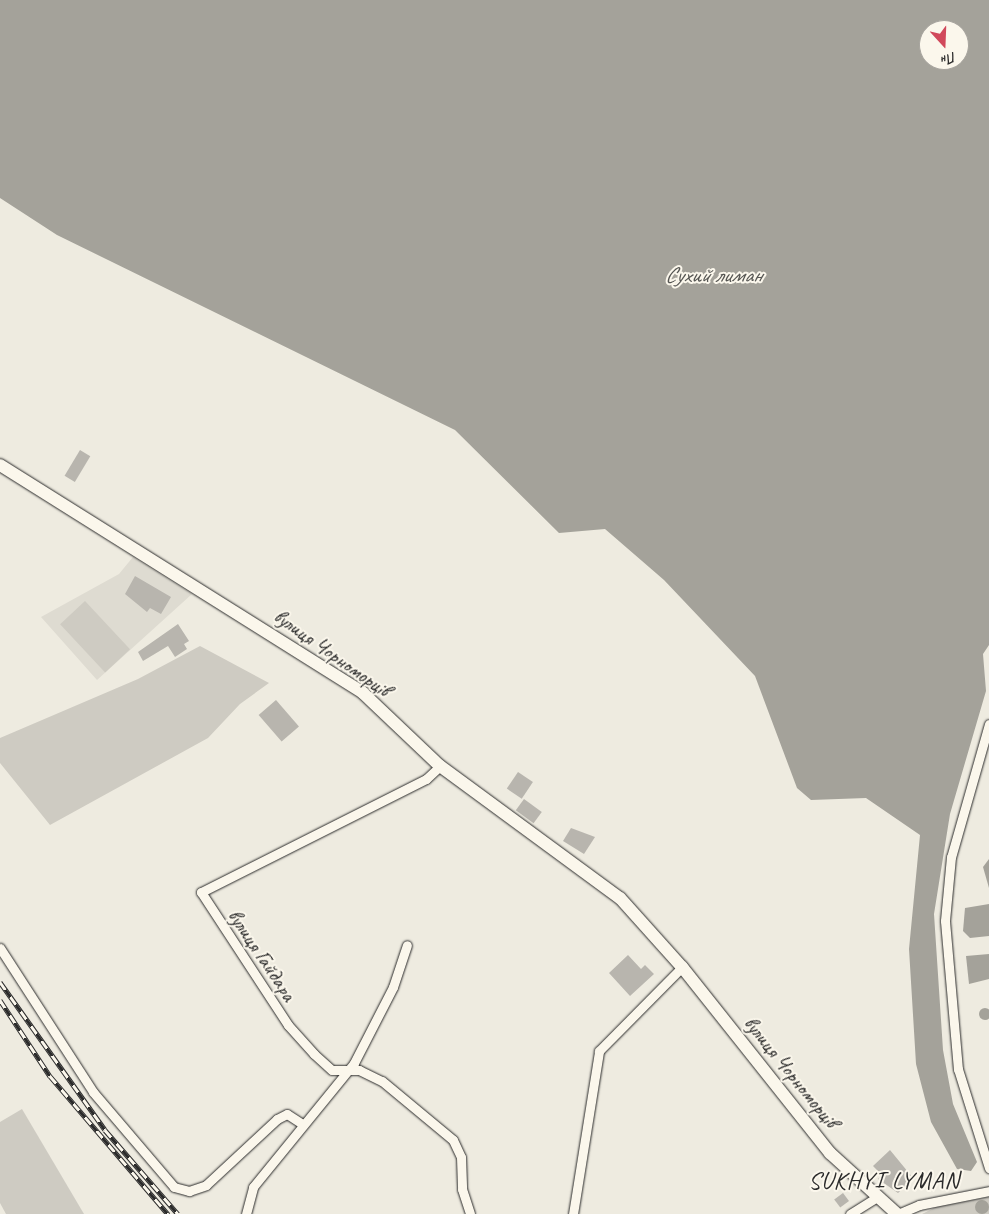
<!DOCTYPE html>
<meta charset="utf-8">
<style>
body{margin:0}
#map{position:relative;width:989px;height:1214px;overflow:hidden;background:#eeebe0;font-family:Caveat,sans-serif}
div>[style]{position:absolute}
.built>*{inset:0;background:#dedbd1}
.green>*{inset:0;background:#cecbc2;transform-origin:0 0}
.water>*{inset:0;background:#a4a29a}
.round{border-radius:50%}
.building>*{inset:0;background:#b8b5ae;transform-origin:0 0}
.roads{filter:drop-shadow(0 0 1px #2b2b2b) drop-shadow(0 0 1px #2b2b2b)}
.street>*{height:9px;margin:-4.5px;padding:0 4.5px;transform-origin:4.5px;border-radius:4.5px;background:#fbf7ec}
.secondary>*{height:12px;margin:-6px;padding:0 6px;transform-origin:6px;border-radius:6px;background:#fbf7ec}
.rail>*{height:5px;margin-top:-2.5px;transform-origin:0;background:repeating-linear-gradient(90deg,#fbf7ec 0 9px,#2b2b2b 0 18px);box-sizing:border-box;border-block:1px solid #2b2b2b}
span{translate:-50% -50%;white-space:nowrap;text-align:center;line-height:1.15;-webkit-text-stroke:4px #fbf7ec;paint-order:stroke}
.street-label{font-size:21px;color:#2b2b2b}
.water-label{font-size:22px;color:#555552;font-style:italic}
.quarter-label{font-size:24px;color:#2b2b2b;letter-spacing:1px}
.north{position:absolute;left:919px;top:20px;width:50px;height:50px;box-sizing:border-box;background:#fbf7ec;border:1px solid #a8a59f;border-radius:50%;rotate:160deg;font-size:14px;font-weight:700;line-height:20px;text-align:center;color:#2b2b2b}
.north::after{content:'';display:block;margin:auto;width:18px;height:22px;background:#d1495b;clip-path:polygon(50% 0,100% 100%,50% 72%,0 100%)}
</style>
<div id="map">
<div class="built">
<i style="clip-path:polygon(133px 557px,192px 594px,97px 680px,41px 617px,119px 574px)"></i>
</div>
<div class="green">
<i style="left:85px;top:601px;width:66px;height:34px;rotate:47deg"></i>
<i style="clip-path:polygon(200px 646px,269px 683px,240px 704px,208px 738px,50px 825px,0 763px,0 738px,138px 679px)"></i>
<i style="clip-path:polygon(22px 1109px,84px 1214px,6px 1214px,0 1203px,0 1122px)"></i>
<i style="clip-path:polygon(989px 1197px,989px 1214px,922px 1214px,936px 1207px)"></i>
</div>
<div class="water">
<i style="clip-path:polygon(evenodd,0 0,989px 0,989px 645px,983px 654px,986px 691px,950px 814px,934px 914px,943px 1050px,953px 1104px,977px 1162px,971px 1171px,957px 1169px,931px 1122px,916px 1064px,909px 949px,920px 835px,866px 798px,811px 800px,797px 788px,755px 676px,664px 580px,605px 529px,559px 533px,455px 430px,57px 235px,0 198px,0 0,929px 30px,959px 30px,959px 60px,929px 60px,929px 30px)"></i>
<i style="clip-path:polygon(989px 859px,989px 888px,983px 867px)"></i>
<i style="clip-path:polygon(989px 904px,989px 936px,970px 938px,963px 931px,965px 908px)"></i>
<i style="clip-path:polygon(989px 954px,989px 979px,969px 984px,966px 956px)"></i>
<i class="round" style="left:979px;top:1008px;width:12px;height:12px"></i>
<i class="round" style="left:975px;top:1200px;width:14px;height:14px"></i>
</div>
<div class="building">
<i style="left:80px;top:450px;width:12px;height:30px;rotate:31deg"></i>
<i style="clip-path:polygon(135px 576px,171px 597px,161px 614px,150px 608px,147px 612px,125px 594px)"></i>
<i style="clip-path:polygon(178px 624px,189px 641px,184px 644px,187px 649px,175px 657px,168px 646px,143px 661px,138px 652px)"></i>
<i style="left:276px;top:700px;width:35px;height:23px;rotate:49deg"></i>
<i style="left:518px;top:772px;width:18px;height:20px;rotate:34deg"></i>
<i style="left:524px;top:799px;width:22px;height:14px;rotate:36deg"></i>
<i style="clip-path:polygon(571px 828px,595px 837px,584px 854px,563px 841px)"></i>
<i style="clip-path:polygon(628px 955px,641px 969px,645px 965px,654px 974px,630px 996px,609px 973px)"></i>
<i style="clip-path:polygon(890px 1150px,913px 1178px,898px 1193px,878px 1179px,882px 1175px,873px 1166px)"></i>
<i style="left:843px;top:1193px;width:10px;height:11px;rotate:53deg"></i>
</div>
<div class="roads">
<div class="street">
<i style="left:989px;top:724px;width:138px;rotate:105.9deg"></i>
<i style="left:951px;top:857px;width:64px;rotate:95.4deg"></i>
<i style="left:945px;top:921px;width:149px;rotate:85deg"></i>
<i style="left:958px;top:1069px;width:104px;rotate:72.6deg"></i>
<i style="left:440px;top:766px;width:19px;rotate:137deg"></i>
<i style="left:426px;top:779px;width:252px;rotate:153.3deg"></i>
<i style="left:201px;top:892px;width:159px;rotate:56.8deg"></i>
<i style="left:288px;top:1025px;width:39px;rotate:48deg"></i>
<i style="left:314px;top:1054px;width:24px;rotate:42deg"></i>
<i style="left:332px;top:1070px;width:27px"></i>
<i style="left:359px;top:1070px;width:25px;rotate:26deg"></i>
<i style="left:382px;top:1081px;width:92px;rotate:39.7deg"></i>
<i style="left:453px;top:1140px;width:19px;rotate:65deg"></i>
<i style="left:461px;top:1157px;width:32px;rotate:88deg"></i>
<i style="left:462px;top:1189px;width:26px;rotate:72deg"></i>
<i style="left:0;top:948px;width:171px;rotate:57.1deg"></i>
<i style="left:93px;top:1092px;width:125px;rotate:49.5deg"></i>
<i style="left:174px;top:1187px;width:16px;rotate:15deg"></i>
<i style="left:189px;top:1191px;width:18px;rotate:-19deg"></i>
<i style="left:206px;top:1185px;width:97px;rotate:-42.9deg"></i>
<i style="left:277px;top:1119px;width:11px;rotate:-27deg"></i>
<i style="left:287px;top:1114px;width:17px;rotate:33deg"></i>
<i style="left:246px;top:1214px;width:28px;rotate:-75deg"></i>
<i style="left:253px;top:1187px;width:160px;rotate:-50.8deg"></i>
<i style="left:354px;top:1063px;width:85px;rotate:-62.8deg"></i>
<i style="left:393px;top:987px;width:44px;rotate:-71.6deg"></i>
<i style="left:573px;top:1214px;width:165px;rotate:-80.9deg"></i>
<i style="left:599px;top:1051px;width:118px;rotate:-45.3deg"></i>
<i style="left:850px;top:1214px;width:32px;rotate:-32deg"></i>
<i style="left:898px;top:1214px;width:23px;rotate:-23deg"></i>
<i style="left:919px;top:1205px;width:71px;rotate:-11.3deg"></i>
</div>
<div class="secondary">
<i style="left:0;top:465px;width:429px;rotate:32.1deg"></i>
<i style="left:363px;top:693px;width:106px;rotate:43.5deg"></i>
<i style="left:440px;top:766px;width:223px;rotate:36.3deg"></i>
<i style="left:620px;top:898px;width:93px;rotate:48.1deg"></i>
<i style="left:682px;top:967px;width:238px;rotate:51.5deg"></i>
<i style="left:830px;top:1153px;width:91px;rotate:42.3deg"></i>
</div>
</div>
<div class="rail">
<i style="left:0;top:982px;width:181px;rotate:54.6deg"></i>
<i style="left:105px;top:1130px;width:111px;rotate:49deg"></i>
<i style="left:0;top:1000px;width:91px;rotate:56.7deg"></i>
<i style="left:50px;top:1076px;width:182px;rotate:49.5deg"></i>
</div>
<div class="street-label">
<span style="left:332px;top:653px;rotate:35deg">вулиця Чорноморців</span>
<span style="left:262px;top:955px;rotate:56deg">вулиця Гайдара</span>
<span style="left:791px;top:1072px;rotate:51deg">вулиця Чорноморців</span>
</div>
<div class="water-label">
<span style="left:713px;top:276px">Сухий лиман</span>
</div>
<div class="quarter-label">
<span style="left:884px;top:1181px">SUKHYI LYMAN</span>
</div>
<div class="north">Пн</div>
</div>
